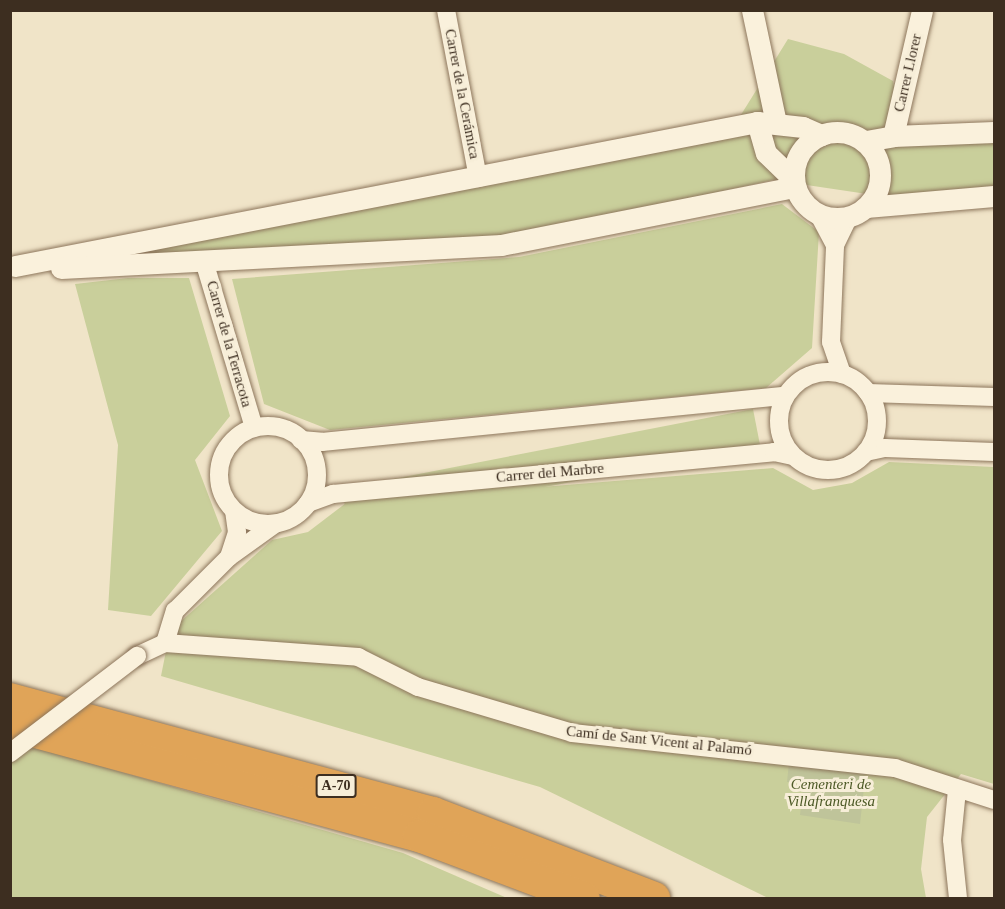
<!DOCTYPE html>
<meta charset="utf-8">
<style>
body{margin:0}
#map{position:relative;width:1005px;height:909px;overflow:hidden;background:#f0e4c8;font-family:Georgia,serif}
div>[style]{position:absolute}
.green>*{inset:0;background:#c9cf9b;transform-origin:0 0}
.cemetery>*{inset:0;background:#bfc49a}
.roads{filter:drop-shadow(0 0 2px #8d765c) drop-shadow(0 0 2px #8d765c)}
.minor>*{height:18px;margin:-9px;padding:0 9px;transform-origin:9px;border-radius:9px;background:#faf1dc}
.minor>.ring{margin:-9px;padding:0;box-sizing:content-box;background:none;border:18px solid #faf1dc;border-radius:50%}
.tertiary>*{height:21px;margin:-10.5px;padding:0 10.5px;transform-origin:10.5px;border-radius:10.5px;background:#faf1dc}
.tertiary>.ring{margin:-10.5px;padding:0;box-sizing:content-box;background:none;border:21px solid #faf1dc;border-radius:50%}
.motorway>*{height:32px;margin:-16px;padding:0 16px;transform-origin:16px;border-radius:16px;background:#e0a458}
.bridges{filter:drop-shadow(0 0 2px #8d765c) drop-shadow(0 0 2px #8d765c)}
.minor-bridge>*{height:18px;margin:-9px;padding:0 9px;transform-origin:9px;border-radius:9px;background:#faf1dc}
span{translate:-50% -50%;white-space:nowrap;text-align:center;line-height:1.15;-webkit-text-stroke:6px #f7eed8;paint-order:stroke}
.shield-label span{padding:2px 4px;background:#f7eed8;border:2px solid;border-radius:4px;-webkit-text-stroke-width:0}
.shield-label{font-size:14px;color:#3d2e20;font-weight:700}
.street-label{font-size:15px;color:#3d2e20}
.park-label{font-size:15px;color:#4d5a26;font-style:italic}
.frame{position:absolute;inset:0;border:12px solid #3d2e20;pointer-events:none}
</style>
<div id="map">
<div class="green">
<i style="clip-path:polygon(788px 39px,844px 54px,893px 81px,904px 142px,994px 134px,994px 189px,894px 198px,773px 180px,495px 241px,122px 256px,739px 118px)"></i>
<i style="clip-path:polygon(782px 204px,819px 232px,812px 348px,766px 388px,330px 430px,264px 404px,232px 279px,519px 257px)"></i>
<i style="clip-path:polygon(128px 278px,189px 278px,230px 416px,195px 460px,222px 531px,151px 616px,108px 610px,118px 445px,75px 284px)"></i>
<i style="left:753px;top:409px;width:37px;height:419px;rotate:79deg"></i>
<i style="clip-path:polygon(889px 462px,994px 467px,994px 784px,961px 774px,927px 817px,921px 869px,926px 898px,768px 898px,540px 787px,161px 676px,170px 631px,272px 540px,308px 532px,346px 503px,773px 468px,813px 490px,852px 483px)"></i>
<i style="clip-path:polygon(10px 740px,403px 853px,507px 898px,11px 898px)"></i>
</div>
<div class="cemetery">
<i style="clip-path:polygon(789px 763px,866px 769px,860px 824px,800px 815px,803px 788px,798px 782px,787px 782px)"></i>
</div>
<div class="roads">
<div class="minor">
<i style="left:446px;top:10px;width:171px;rotate:79.2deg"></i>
<i style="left:819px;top:215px;width:34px;rotate:62deg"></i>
<i style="left:204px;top:261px;width:174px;rotate:73.3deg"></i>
<i class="ring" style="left:779px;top:372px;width:80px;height:80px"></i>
<i style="left:842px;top:374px;width:34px;rotate:-109deg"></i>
<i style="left:831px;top:342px;width:97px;rotate:-87.6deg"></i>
<i style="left:835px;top:245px;width:30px;rotate:-64deg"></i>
<i style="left:868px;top:393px;width:126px;rotate:1.8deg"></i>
<i class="ring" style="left:219px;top:426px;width:80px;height:80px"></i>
<i style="left:301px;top:440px;width:21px;rotate:5deg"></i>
<i style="left:322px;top:442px;width:465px;rotate:-5.7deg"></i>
<i style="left:866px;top:452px;width:19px;rotate:-12deg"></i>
<i style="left:885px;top:448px;width:109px;rotate:2.1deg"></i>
<i style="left:308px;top:503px;width:27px;rotate:-20deg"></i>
<i style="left:333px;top:494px;width:443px;rotate:-5.4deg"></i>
<i style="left:774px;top:452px;width:19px;rotate:12deg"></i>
<i style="left:229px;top:557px;width:26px;rotate:-72deg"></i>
<i style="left:237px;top:532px;width:21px;rotate:-98deg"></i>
<i style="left:165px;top:643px;width:34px;rotate:-73deg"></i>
<i style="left:175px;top:611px;width:76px;rotate:-45deg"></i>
<i style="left:229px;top:557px;width:57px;rotate:-35.7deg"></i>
<i style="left:137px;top:656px;width:31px;rotate:-25deg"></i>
<i style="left:165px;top:643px;width:194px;rotate:4.1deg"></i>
<i style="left:358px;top:657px;width:67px;rotate:26.6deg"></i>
<i style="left:418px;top:687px;width:161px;rotate:16.6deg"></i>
<i style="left:572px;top:733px;width:325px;rotate:6.2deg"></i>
<i style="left:895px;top:768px;width:104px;rotate:17.9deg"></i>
<i style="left:957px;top:790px;width:50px;rotate:95.7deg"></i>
<i style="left:952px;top:840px;width:58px;rotate:84.1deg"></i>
</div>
<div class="tertiary">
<i style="left:752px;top:10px;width:116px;rotate:78deg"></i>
<i style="left:757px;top:122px;width:32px;rotate:74deg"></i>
<i style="left:766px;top:153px;width:37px;rotate:44deg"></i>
<i class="ring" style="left:794px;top:132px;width:65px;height:65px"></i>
<i style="left:893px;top:136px;width:129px;rotate:-77deg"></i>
<i style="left:866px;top:141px;width:27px;rotate:-10deg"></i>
<i style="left:893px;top:136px;width:101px;rotate:-2.3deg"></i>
<i style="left:866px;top:207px;width:128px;rotate:-4.9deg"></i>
<i style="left:15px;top:266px;width:756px;rotate:-10.98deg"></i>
<i style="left:757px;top:122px;width:46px;rotate:6.2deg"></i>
<i style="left:803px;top:127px;width:20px;rotate:24deg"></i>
<i style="left:61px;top:268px;width:441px;rotate:-3deg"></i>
<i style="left:501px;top:245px;width:300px;rotate:-11.2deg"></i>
</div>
<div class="motorway">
<i style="left:10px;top:699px;width:438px;rotate:15.1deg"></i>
<i style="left:433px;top:813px;width:237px;rotate:21deg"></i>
<i style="left:10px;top:725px;width:424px;rotate:15.2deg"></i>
<i style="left:419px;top:836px;width:176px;rotate:20.6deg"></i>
</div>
</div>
<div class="bridges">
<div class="minor-bridge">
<i style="left:10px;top:753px;width:160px;rotate:-37.4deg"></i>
</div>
</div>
<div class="shield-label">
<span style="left:336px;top:786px">A-70</span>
</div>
<div class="street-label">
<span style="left:908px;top:73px;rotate:-77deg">Carrer Llorer</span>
<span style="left:462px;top:94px;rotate:79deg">Carrer de la Cerámica</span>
<span style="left:229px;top:344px;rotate:74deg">Carrer de la Terracota</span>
<span style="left:550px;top:473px;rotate:-5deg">Carrer del Marbre</span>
<span style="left:659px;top:741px;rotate:6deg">Camí de Sant Vicent al Palamó</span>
</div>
<div class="park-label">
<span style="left:831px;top:793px">Cementeri de<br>Villafranquesa</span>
</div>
<div class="frame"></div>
</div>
